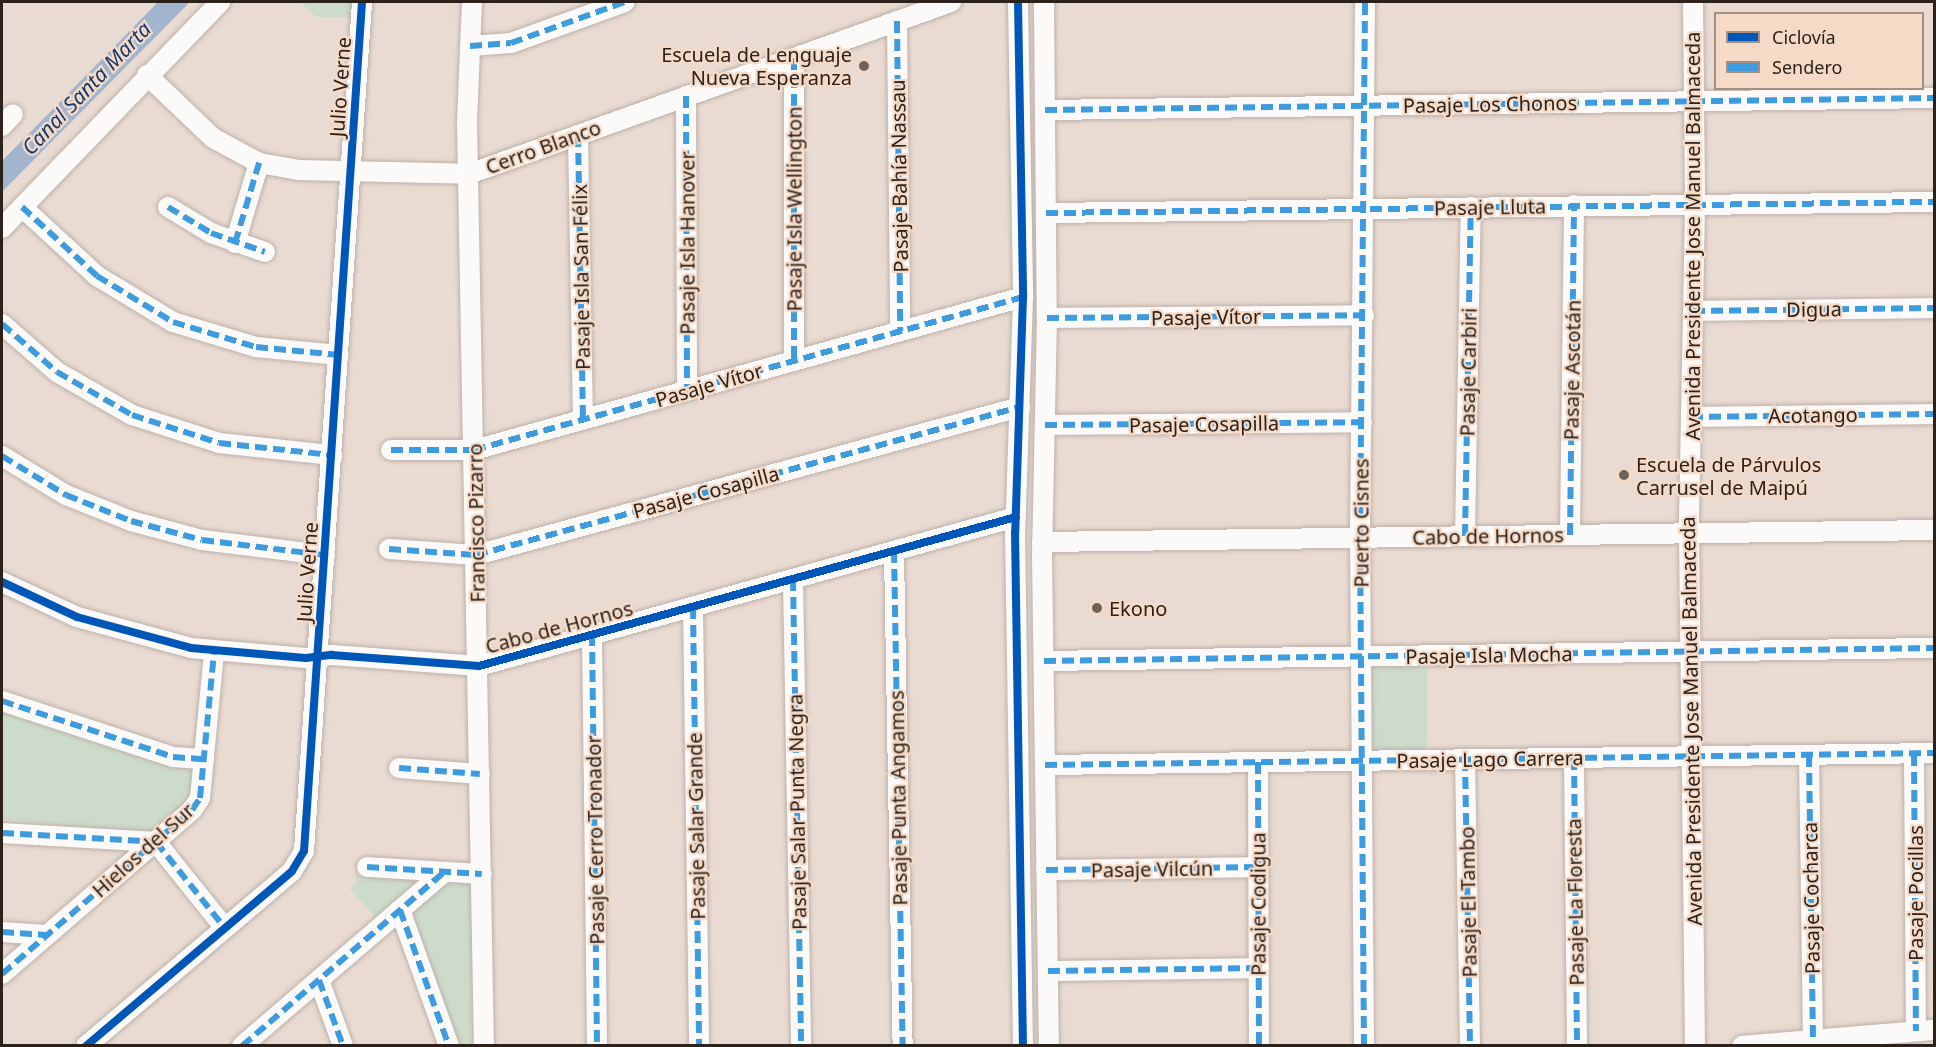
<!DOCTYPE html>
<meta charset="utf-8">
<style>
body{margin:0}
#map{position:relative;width:1936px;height:1047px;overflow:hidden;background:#eadbd2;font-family:"Noto Sans",sans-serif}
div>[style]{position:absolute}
.green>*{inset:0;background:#cddcca;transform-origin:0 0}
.water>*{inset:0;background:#a3b4ce}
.roads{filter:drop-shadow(0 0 2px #bcb1a9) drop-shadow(0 0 2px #bcb1a9)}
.minor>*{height:20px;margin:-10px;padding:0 10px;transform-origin:10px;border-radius:10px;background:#fcfaf8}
.quiet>*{height:6px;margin-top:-3px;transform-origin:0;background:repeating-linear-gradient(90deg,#3d9cdf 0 12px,transparent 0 18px)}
.cycleway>*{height:8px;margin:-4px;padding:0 4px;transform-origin:4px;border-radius:4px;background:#0057b8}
.dots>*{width:16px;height:16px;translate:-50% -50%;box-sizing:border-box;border:3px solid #f4dac7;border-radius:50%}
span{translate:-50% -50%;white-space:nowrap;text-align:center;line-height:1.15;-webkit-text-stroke:4.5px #f4dac7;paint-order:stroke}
.poi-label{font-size:20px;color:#2c221b}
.right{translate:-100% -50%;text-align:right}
.left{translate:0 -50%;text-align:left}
.street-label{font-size:20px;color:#2c221b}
.water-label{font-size:21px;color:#163b70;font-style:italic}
.frame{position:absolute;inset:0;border:3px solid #2c221b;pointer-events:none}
.legend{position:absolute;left:1714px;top:12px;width:210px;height:78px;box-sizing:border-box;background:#f4dac7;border:2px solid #a49082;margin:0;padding:8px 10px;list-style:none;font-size:18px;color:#2c221b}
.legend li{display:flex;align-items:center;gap:12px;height:30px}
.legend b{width:30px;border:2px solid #a49082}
</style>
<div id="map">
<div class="green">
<i style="clip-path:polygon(300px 2px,356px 2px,356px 18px,316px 17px)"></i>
<i style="left:1366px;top:665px;width:61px;height:89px"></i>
<i style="clip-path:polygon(2px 709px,123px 752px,169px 765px,198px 766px,193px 797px,158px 835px,2px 819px)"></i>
<i style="clip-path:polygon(356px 875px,421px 880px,379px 921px,349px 888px,356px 882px)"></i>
<i style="clip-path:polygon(471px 881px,472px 1045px,455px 1045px,409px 912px,443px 883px)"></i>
</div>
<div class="water">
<i style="clip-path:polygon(158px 2px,190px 2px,2px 192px,2px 161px)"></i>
</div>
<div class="roads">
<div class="minor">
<i style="left:472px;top:2px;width:120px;rotate:92.4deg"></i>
<i style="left:467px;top:122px;width:924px;rotate:88.95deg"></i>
<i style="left:1018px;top:2px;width:295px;rotate:89deg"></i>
<i style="left:1023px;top:297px;width:236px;rotate:91.9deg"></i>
<i style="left:1015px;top:533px;width:513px;rotate:89.11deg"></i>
<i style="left:1044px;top:2px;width:316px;rotate:89.5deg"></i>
<i style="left:1047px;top:318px;width:238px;rotate:91.2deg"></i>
<i style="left:1042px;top:556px;width:490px;rotate:89.2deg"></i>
<i style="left:1693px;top:2px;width:204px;rotate:89.4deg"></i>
<i style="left:1695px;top:206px;width:327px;rotate:91.1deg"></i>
<i style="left:1689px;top:533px;width:513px;rotate:89.33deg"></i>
<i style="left:897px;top:21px;width:310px;rotate:89.4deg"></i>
<i style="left:470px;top:46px;width:41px;rotate:-4.2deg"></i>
<i style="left:511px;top:43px;width:121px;rotate:-19.8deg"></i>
<i style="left:794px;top:58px;width:303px;rotate:90deg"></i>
<i style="left:147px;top:75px;width:91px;rotate:43.7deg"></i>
<i style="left:213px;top:138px;width:52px;rotate:28.5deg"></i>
<i style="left:259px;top:163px;width:40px;rotate:10deg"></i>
<i style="left:298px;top:170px;width:171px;rotate:1.3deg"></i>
<i style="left:469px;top:174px;width:512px;rotate:-19.64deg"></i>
<i style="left:686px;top:96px;width:295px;rotate:89.8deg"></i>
<i style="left:1045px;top:110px;width:889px;rotate:-0.77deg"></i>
<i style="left:2px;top:126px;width:16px;rotate:-47deg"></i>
<i style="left:578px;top:135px;width:285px;rotate:89deg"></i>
<i style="left:22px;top:207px;width:102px;rotate:42.6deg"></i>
<i style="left:97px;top:276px;width:89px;rotate:31.2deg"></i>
<i style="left:173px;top:322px;width:87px;rotate:16.8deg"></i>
<i style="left:256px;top:347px;width:83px;rotate:5.5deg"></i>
<i style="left:168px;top:207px;width:50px;rotate:31.2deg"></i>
<i style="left:211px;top:233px;width:57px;rotate:19.4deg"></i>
<i style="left:1046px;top:213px;width:888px;rotate:-0.71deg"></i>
<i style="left:2px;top:228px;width:314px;rotate:-46deg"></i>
<i style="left:235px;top:243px;width:84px;rotate:-73.3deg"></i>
<i style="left:1693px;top:311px;width:241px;rotate:-0.7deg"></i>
<i style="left:1047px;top:318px;width:317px;rotate:-0.5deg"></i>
<i style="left:2px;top:324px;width:73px;rotate:41.1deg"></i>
<i style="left:57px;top:372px;width:86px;rotate:29.8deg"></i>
<i style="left:132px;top:415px;width:91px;rotate:17.8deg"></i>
<i style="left:219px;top:443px;width:114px;rotate:6.1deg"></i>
<i style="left:1691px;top:417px;width:243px;rotate:-0.7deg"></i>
<i style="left:1045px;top:425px;width:317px;rotate:-0.5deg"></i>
<i style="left:391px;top:450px;width:83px"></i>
<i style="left:474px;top:450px;width:570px;rotate:-15.57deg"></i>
<i style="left:2px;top:456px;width:75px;rotate:31.4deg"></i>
<i style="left:66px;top:495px;width:70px;rotate:21.8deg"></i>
<i style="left:131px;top:521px;width:73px;rotate:15deg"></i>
<i style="left:202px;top:540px;width:124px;rotate:7deg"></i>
<i style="left:1570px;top:535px;width:330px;rotate:-89.3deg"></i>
<i style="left:1465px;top:536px;width:329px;rotate:-89deg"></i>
<i style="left:1042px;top:542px;width:892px;rotate:-0.77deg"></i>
<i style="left:389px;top:549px;width:87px;rotate:3.9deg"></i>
<i style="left:476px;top:555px;width:564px;rotate:-15.22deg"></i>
<i style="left:894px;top:551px;width:495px;rotate:89deg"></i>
<i style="left:793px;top:579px;width:467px;rotate:89deg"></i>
<i style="left:2px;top:582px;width:83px;rotate:25deg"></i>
<i style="left:77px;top:617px;width:118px;rotate:15.2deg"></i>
<i style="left:191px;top:648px;width:115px;rotate:5deg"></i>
<i style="left:306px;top:658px;width:26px;rotate:-7deg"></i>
<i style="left:332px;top:655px;width:147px;rotate:4.3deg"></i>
<i style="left:479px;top:666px;width:557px;rotate:-15.51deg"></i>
<i style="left:693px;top:607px;width:439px;rotate:89.2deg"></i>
<i style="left:592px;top:634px;width:412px;rotate:89.3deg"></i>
<i style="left:1044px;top:661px;width:890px;rotate:-0.84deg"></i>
<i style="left:2px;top:701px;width:180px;rotate:18.1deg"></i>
<i style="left:173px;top:757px;width:31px;rotate:4deg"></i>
<i style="left:1914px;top:754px;width:277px;rotate:89.6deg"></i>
<i style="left:1809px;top:755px;width:285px;rotate:89.2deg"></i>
<i style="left:1574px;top:758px;width:288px;rotate:89.4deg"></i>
<i style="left:1465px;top:759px;width:287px;rotate:89deg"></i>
<i style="left:1258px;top:762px;width:284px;rotate:89.8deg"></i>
<i style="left:1045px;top:765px;width:889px;rotate:-0.77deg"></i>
<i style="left:399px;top:768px;width:81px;rotate:4.2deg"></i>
<i style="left:2px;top:833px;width:154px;rotate:3.3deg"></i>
<i style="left:156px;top:842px;width:110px;rotate:51.3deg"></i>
<i style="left:367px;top:867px;width:115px;rotate:3.5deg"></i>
<i style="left:1046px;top:870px;width:212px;rotate:-0.8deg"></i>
<i style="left:400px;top:910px;width:145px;rotate:70.2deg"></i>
<i style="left:2px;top:932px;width:44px;rotate:3.9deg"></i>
<i style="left:1048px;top:971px;width:211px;rotate:-0.8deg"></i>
<i style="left:2px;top:974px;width:251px;rotate:-40.8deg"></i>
<i style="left:192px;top:810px;width:14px;rotate:-56deg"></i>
<i style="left:200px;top:798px;width:147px;rotate:-84.5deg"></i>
<i style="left:319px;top:980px;width:70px;rotate:70deg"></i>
<i style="left:86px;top:1046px;width:270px;rotate:-40.3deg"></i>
<i style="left:292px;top:871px;width:23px;rotate:-59deg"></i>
<i style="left:304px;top:851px;width:851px;rotate:-86.09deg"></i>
<i style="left:242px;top:1046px;width:267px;rotate:-40.7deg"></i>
<i style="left:1364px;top:1046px;width:509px;rotate:-90.45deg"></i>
<i style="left:1360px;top:537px;width:535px;rotate:-89.46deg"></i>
<i style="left:1742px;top:1046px;width:193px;rotate:-4.8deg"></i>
</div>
</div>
<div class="quiet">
<i style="left:897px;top:21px;width:310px;rotate:89.4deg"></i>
<i style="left:470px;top:46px;width:41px;rotate:-4.2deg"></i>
<i style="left:511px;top:43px;width:121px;rotate:-19.8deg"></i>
<i style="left:794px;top:58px;width:303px;rotate:90deg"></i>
<i style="left:686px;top:96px;width:295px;rotate:89.8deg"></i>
<i style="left:1045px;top:110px;width:889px;rotate:-0.77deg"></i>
<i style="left:578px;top:135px;width:285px;rotate:89deg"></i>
<i style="left:22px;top:207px;width:102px;rotate:42.6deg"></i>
<i style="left:97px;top:276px;width:89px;rotate:31.2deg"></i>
<i style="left:173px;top:322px;width:87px;rotate:16.8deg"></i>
<i style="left:256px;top:347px;width:83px;rotate:5.5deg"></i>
<i style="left:168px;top:207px;width:50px;rotate:31.2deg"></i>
<i style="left:211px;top:233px;width:57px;rotate:19.4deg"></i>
<i style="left:1046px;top:213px;width:888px;rotate:-0.71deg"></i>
<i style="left:235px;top:243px;width:84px;rotate:-73.3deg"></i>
<i style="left:1693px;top:311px;width:241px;rotate:-0.7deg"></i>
<i style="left:1047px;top:318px;width:317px;rotate:-0.5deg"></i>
<i style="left:2px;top:324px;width:73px;rotate:41.1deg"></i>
<i style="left:57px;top:372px;width:86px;rotate:29.8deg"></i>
<i style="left:132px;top:415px;width:91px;rotate:17.8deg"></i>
<i style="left:219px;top:443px;width:114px;rotate:6.1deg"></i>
<i style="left:1691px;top:417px;width:243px;rotate:-0.7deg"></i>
<i style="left:1045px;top:425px;width:317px;rotate:-0.5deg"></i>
<i style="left:391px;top:450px;width:83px"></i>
<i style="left:474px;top:450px;width:570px;rotate:-15.57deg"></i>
<i style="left:2px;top:456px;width:75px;rotate:31.4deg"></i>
<i style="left:66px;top:495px;width:70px;rotate:21.8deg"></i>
<i style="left:131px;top:521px;width:73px;rotate:15deg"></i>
<i style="left:202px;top:540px;width:124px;rotate:7deg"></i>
<i style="left:1570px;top:535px;width:330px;rotate:-89.3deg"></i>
<i style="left:1465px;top:536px;width:329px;rotate:-89deg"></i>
<i style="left:389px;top:549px;width:87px;rotate:3.9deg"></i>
<i style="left:476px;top:555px;width:564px;rotate:-15.22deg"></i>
<i style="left:894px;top:551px;width:495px;rotate:89deg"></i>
<i style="left:793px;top:579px;width:467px;rotate:89deg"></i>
<i style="left:693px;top:607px;width:439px;rotate:89.2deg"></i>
<i style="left:592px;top:634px;width:412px;rotate:89.3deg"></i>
<i style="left:1044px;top:661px;width:890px;rotate:-0.84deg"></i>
<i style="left:2px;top:701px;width:180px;rotate:18.1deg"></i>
<i style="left:173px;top:757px;width:31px;rotate:4deg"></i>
<i style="left:1914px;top:754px;width:277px;rotate:89.6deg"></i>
<i style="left:1809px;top:755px;width:285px;rotate:89.2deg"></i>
<i style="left:1574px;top:758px;width:288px;rotate:89.4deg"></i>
<i style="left:1465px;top:759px;width:287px;rotate:89deg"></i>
<i style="left:1258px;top:762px;width:284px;rotate:89.8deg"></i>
<i style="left:1045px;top:765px;width:889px;rotate:-0.77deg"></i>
<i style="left:399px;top:768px;width:81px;rotate:4.2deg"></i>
<i style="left:2px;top:833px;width:154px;rotate:3.3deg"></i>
<i style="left:156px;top:842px;width:110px;rotate:51.3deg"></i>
<i style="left:367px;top:867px;width:115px;rotate:3.5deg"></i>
<i style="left:1046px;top:870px;width:212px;rotate:-0.8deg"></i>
<i style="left:400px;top:910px;width:145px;rotate:70.2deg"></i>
<i style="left:2px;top:932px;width:44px;rotate:3.9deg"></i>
<i style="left:1048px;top:971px;width:211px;rotate:-0.8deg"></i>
<i style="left:2px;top:974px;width:251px;rotate:-40.8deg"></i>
<i style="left:192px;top:810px;width:14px;rotate:-56deg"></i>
<i style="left:200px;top:798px;width:147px;rotate:-84.5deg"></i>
<i style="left:319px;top:980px;width:70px;rotate:70deg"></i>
<i style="left:242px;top:1046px;width:267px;rotate:-40.7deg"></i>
<i style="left:1364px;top:1046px;width:509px;rotate:-90.45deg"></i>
<i style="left:1360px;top:537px;width:535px;rotate:-89.46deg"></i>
</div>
<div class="cycleway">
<i style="left:1018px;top:2px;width:295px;rotate:89deg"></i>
<i style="left:1023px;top:297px;width:236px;rotate:91.9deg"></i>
<i style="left:1015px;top:533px;width:513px;rotate:89.11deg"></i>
<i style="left:2px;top:582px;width:83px;rotate:25deg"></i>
<i style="left:77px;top:617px;width:118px;rotate:15.2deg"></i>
<i style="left:191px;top:648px;width:115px;rotate:5deg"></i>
<i style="left:306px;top:658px;width:26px;rotate:-7deg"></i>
<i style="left:332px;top:655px;width:147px;rotate:4.3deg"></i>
<i style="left:479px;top:666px;width:557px;rotate:-15.51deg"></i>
<i style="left:86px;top:1046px;width:270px;rotate:-40.3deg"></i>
<i style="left:292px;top:871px;width:23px;rotate:-59deg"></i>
<i style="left:304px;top:851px;width:851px;rotate:-86.09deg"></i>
</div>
<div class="dots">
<i style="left:864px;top:66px;background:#6e635b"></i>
<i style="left:1624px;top:475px;background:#6e635b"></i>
<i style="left:1097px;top:608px;background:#6e635b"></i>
</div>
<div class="poi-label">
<span class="right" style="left:852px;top:66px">Escuela de Lenguaje<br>Nueva Esperanza</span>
<span class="left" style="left:1636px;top:476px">Escuela de Párvulos<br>Carrusel de Maipú</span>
<span class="left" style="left:1109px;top:608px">Ekono</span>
</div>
<div class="street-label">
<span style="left:340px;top:87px;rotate:-86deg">Julio Verne</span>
<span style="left:1490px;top:104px;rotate:-1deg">Pasaje Los Chonos</span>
<span style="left:543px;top:147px;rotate:-20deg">Cerro Blanco</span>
<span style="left:899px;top:176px;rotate:-91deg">Pasaje Bahía Nassau</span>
<span style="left:1490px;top:207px;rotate:-1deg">Pasaje Lluta</span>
<span style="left:794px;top:209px;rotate:-90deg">Pasaje Isla Wellington</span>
<span style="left:1692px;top:236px;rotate:-90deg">Avenida Presidente Jose Manuel Balmaceda</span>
<span style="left:687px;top:243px;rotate:-90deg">Pasaje Isla Hanover</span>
<span style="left:581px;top:277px;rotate:-91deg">Pasaje Isla San Félix</span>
<span style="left:1814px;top:309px;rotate:-1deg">Digua</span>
<span style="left:1206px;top:317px;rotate:-1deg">Pasaje Vítor</span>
<span style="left:1572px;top:370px;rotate:-89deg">Pasaje Ascotán</span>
<span style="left:1468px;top:372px;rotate:-89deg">Pasaje Carbiri</span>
<span style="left:709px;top:385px;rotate:-16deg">Pasaje Vítor</span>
<span style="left:1813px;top:415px;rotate:-1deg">Acotango</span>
<span style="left:1204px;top:424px;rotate:-1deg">Pasaje Cosapilla</span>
<span style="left:706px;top:492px;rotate:-15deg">Pasaje Cosapilla</span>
<span style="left:476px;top:523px;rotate:-91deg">Francisco Pizarro</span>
<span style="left:1361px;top:523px;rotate:-90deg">Puerto Cisnes</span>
<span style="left:1488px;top:536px;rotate:-1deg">Cabo de Hornos</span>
<span style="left:307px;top:572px;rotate:-86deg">Julio Verne</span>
<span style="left:559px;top:627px;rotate:-15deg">Cabo de Hornos</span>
<span style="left:1489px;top:655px;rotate:-1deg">Pasaje Isla Mocha</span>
<span style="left:1691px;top:721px;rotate:-91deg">Avenida Presidente Jose Manuel Balmaceda</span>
<span style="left:1490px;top:759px;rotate:-1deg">Pasaje Lago Carrera</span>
<span style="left:898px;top:798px;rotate:-91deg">Pasaje Punta Angamos</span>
<span style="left:797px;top:812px;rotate:-91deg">Pasaje Salar Punta Negra</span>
<span style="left:696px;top:826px;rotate:-91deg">Pasaje Salar Grande</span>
<span style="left:595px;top:840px;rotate:-91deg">Pasaje Cerro Tronador</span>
<span style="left:143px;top:850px;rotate:-42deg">Hielos del Sur</span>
<span style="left:1152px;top:869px;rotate:-1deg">Pasaje Vilcún</span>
<span style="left:1915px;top:893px;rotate:-90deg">Pasaje Pocillas</span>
<span style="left:1811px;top:898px;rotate:-91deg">Pasaje Cocharca</span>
<span style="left:1468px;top:902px;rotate:-91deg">Pasaje El Tambo</span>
<span style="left:1575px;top:902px;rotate:-91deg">Pasaje La Floresta</span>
<span style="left:1258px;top:904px;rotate:-90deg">Pasaje Codigua</span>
</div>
<div class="water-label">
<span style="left:86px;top:88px;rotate:-46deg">Canal Santa Marta</span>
</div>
<div class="frame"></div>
<ul class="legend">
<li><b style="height:8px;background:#0057b8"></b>Ciclovía</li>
<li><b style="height:8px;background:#3d9cdf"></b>Sendero</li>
</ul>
</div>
